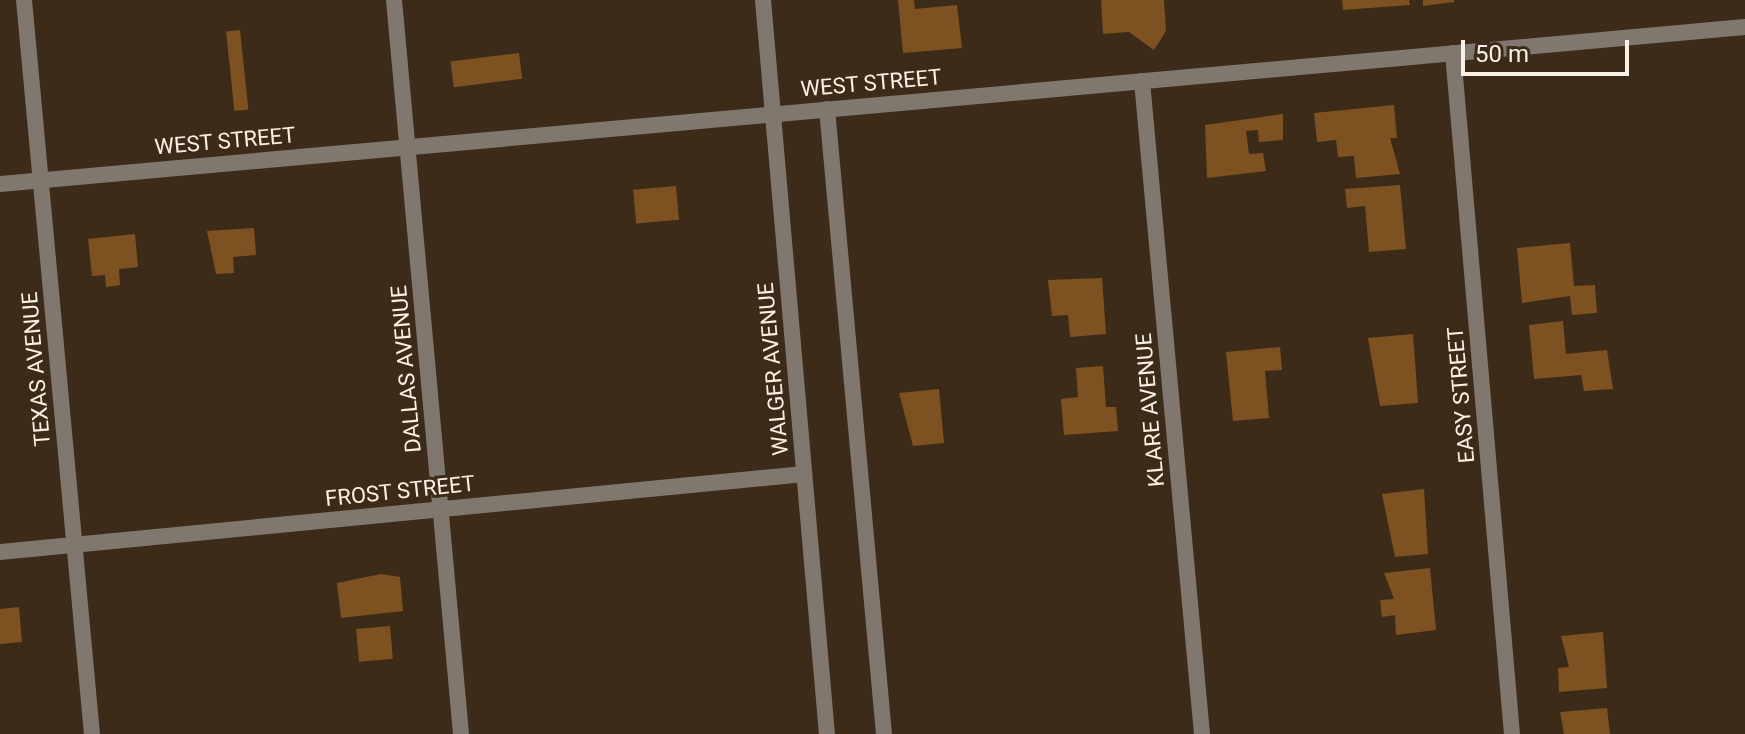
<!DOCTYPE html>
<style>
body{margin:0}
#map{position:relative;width:1745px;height:734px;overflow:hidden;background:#3c2b19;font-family:Roboto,sans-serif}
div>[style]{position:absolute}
.building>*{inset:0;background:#7d5220;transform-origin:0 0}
.minor>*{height:16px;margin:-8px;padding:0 8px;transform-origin:8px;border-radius:8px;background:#80776e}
span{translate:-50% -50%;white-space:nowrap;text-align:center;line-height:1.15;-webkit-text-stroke:6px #3c2b19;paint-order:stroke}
.street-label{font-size:22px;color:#fcf1e5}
.scale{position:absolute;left:1461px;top:40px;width:168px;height:36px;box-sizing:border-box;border:4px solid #fcf1e5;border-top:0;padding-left:10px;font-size:24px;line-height:28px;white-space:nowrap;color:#fcf1e5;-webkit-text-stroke:6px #3c2b19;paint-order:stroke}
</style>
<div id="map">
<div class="building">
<i style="clip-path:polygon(898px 0,914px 0,915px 9px,957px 5px,962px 48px,903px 53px)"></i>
<i style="clip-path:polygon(1101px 0,1164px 0,1166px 31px,1154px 50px,1129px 32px,1103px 34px)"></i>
<i style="clip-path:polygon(1342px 0,1409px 0,1410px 5px,1343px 10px)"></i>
<i style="clip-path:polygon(1423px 0,1454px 0,1454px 2px,1423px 6px)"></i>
<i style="left:240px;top:30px;width:80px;height:14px;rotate:84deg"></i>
<i style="left:519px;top:53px;width:26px;height:69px;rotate:83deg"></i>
<i style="clip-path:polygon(1394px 105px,1397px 138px,1390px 138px,1400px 174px,1356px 178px,1354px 156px,1338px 157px,1336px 140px,1317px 142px,1314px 113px)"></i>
<i style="clip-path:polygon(1283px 114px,1283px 140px,1259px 142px,1258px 130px,1246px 131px,1249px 154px,1263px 153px,1266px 171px,1207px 178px,1205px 125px)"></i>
<i style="clip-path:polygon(1400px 185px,1406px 249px,1369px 252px,1365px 206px,1347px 208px,1345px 189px)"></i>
<i style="left:676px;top:186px;width:34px;height:43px;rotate:85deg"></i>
<i style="clip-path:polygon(254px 228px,256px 255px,233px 257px,234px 273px,216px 274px,207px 231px)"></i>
<i style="clip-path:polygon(135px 234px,138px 267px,119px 269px,120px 285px,106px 287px,105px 275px,92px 276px,88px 239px)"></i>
<i style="clip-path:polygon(1570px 243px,1574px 286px,1595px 285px,1597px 313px,1572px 315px,1570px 296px,1522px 303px,1517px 248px)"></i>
<i style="clip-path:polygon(1102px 278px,1106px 334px,1070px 337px,1068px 315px,1052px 316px,1048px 280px)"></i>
<i style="clip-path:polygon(1563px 321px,1566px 354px,1607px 350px,1613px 389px,1584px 391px,1581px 375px,1534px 379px,1529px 325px)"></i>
<i style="clip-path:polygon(1413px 334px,1418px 403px,1380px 406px,1368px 338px)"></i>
<i style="clip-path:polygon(1280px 347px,1282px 370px,1265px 371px,1269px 418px,1233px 421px,1226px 352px)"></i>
<i style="clip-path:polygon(1103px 366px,1106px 407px,1116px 407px,1118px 431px,1064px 435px,1061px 399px,1078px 397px,1076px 368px)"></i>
<i style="clip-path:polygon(939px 389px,944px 443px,913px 446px,899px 393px)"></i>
<i style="clip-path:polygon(1424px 489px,1428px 554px,1395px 557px,1382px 494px)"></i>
<i style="clip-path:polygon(1430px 568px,1436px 630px,1396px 635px,1395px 615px,1382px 617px,1380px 600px,1394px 599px,1384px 573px)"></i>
<i style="clip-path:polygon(381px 574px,400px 577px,403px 611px,341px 618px,337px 583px)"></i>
<i style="clip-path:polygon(19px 607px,22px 642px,0 644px,0 609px)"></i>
<i style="left:390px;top:626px;width:33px;height:34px;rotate:85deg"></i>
<i style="clip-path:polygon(1603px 632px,1607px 688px,1559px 692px,1558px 668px,1569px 667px,1561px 636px)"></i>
<i style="clip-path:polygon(1607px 708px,1610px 734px,1564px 734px,1560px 712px)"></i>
</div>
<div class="minor">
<i style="left:24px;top:0;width:737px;rotate:84.71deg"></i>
<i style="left:394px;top:0;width:737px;rotate:84.78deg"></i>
<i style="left:763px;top:0;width:737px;rotate:85.02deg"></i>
<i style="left:1453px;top:53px;width:684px;rotate:85.05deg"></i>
<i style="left:1142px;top:81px;width:656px;rotate:84.75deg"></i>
<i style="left:827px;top:109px;width:628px;rotate:84.79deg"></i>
<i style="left:0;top:184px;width:1752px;rotate:-5.14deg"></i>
<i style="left:0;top:552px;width:808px;rotate:-5.54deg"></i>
</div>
<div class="street-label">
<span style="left:871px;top:83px;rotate:-5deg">WEST STREET</span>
<span style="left:225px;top:141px;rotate:-5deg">WEST STREET</span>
<span style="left:36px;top:369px;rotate:-95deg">TEXAS AVENUE</span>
<span style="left:406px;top:369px;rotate:-95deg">DALLAS AVENUE</span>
<span style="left:773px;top:369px;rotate:-95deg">WALGER AVENUE</span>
<span style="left:1461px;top:395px;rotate:-95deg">EASY STREET</span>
<span style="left:1150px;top:410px;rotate:-95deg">KLARE AVENUE</span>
<span style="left:400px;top:491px;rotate:-6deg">FROST STREET</span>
</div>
<div class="scale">50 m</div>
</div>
